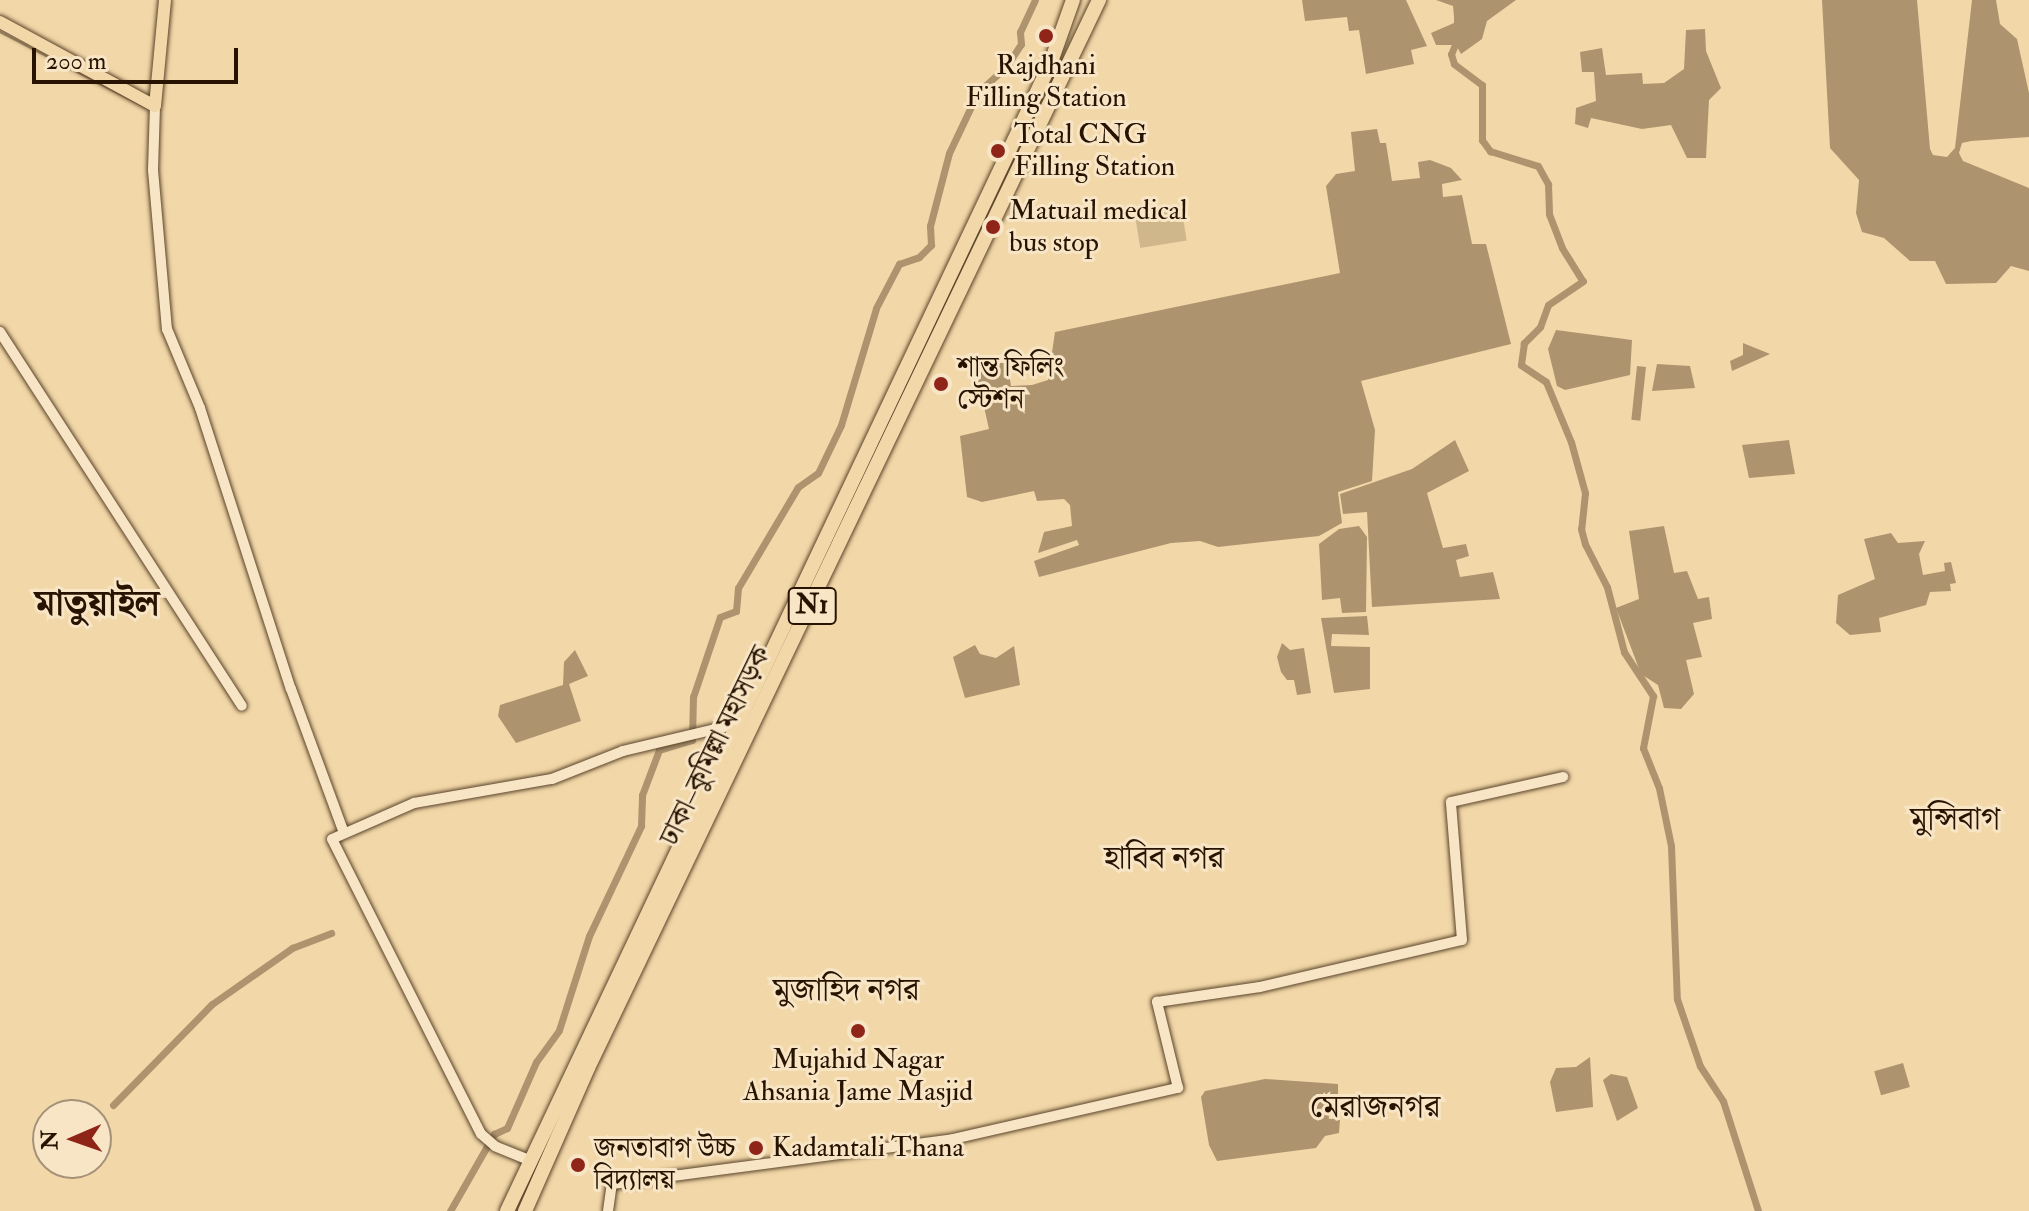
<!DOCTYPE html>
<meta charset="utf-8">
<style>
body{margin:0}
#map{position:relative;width:2029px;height:1211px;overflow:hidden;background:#f2d7a8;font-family:"IM FELL Double Pica","Noto Serif Bengali",serif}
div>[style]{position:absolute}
.green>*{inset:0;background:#d0b68b;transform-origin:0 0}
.water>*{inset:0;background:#ad946f;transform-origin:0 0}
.stream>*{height:2px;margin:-1px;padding:0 1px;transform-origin:1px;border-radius:1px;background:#ad946f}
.canal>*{height:7px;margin:-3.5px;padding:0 3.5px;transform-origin:3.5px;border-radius:3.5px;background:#ad946f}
.roads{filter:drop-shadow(0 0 2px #5a442a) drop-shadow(0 0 2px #5a442a)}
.minor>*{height:10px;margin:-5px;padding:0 5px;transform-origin:5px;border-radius:5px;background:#f7e5c6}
.major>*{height:12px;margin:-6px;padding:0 6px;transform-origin:6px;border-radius:6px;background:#f2d7a8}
.highway>*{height:14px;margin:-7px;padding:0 7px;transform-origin:7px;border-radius:7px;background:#f2d7a8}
.dots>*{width:22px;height:22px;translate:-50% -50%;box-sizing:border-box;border:4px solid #f7e5c6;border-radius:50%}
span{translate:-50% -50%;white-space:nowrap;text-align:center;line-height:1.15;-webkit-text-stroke:6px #f7e5c6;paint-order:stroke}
.shield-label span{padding:2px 6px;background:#f7e5c6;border:2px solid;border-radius:6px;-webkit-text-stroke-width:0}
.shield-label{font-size:26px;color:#281300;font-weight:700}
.poi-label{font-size:28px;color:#281300}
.left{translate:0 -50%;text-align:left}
.street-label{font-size:28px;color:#281300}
.quarter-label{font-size:32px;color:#281300}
.district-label{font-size:36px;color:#281300;font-weight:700}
.north{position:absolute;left:32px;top:1099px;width:80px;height:80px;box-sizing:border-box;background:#f7e5c6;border:2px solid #a49177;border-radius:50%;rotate:268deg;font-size:22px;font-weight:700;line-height:32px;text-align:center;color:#281300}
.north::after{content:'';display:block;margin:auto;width:28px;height:36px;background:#8f2418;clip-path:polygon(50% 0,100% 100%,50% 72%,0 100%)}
.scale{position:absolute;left:32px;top:48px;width:206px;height:36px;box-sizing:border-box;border:4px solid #281300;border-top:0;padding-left:10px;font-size:24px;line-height:28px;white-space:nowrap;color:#281300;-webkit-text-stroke:6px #f7e5c6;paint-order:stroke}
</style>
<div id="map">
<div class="green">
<i style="left:1181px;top:205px;width:36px;height:47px;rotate:81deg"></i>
</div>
<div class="water">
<i style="clip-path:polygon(1302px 0,1406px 0,1427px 46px,1411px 50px,1414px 64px,1366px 74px,1359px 30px,1349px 31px,1347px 17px,1305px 21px)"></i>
<i style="clip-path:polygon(1436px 0,1516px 0,1487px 21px,1482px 39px,1461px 54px,1456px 45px,1436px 45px,1431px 33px,1454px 23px,1454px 17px,1453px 6px)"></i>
<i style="clip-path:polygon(1822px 0,1917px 0,1930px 149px,1933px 155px,1947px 157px,1955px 148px,1972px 0,1996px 0,2000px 24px,2017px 39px,2029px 93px,2029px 137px,1971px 141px,1962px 143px,1959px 153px,1963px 161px,2029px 188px,2029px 271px,2011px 266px,1996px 283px,1946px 284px,1935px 261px,1910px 261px,1884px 238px,1862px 232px,1856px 213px,1859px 180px,1830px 148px)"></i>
<i style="clip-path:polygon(1705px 29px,1706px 51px,1721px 88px,1709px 100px,1706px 158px,1687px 158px,1671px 125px,1642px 129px,1591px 118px,1588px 128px,1575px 124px,1576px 108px,1596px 101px,1594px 72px,1582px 72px,1580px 52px,1602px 48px,1606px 75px,1642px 73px,1643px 84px,1664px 83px,1684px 69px,1686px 30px)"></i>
<i style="clip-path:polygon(1377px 129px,1380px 143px,1386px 143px,1392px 181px,1420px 178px,1418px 162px,1430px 160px,1451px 168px,1462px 180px,1442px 184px,1443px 197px,1462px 195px,1472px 244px,1486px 244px,1511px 344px,1361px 381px,1375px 430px,1372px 481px,1338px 492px,1342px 523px,1319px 536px,1218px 547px,1200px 541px,1171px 543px,1039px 577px,1034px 561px,1079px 545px,1077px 540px,1038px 553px,1044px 532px,1072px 526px,1070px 505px,1064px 499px,1037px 501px,1034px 491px,982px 502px,967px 497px,960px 436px,989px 429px,975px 367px,1007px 362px,1011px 386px,1032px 385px,1048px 380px,1055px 332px,1340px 273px,1326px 186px,1336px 174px,1355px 171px,1351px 132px)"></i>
<i style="clip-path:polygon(1556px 330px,1632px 340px,1630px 375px,1565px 390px,1557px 386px,1548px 349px)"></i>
<i style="clip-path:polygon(1743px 343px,1770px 354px,1732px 371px,1730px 361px,1743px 355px)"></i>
<i style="clip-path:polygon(1657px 364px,1690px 366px,1695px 388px,1652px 391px)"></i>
<i style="left:1637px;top:366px;width:9px;height:54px;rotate:6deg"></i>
<i style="clip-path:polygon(1455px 440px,1469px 471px,1427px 493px,1443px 548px,1466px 544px,1469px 556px,1456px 560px,1460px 577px,1493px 572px,1500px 599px,1372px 607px,1367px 512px,1343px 514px,1340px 494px,1412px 469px)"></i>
<i style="clip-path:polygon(1789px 440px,1795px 474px,1749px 478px,1742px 445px)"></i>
<i style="clip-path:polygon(1359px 526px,1367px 537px,1366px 612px,1342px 613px,1340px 598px,1322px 600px,1319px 544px,1339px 529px)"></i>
<i style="clip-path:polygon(1664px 526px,1674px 573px,1687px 571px,1698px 599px,1709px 597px,1712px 619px,1693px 623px,1702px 657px,1686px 660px,1694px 694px,1681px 709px,1664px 708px,1658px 685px,1641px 674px,1616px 608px,1639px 599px,1629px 531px)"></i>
<i style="clip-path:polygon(1891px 533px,1898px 543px,1925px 541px,1919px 554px,1923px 575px,1945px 571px,1944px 563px,1951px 562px,1956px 583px,1950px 584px,1951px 591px,1930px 592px,1926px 605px,1879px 618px,1881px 632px,1850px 635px,1836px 623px,1838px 595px,1875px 579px,1864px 539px)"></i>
<i style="clip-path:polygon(1367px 616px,1369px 635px,1332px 634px,1331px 646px,1370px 647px,1370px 689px,1334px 693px,1321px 618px)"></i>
<i style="clip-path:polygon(1282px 643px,1290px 650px,1304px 648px,1311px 693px,1297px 695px,1294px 680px,1287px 680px,1281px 672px,1277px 657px)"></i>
<i style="clip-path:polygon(975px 645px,980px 654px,996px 658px,1014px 646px,1020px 685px,965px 698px,953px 657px)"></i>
<i style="clip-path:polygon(575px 650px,588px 676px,569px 684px,581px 721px,516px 743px,498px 716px,500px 705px,563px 685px,564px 662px)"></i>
<i style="clip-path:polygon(1590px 1057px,1593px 1107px,1556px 1112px,1550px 1082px,1556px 1068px,1576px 1067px)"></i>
<i style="left:1903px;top:1063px;width:25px;height:30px;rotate:74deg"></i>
<i style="clip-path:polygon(1611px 1074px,1627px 1077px,1638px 1108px,1617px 1121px,1603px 1080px)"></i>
<i style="clip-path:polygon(1265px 1079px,1338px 1084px,1338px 1099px,1327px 1101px,1329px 1119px,1340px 1119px,1339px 1133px,1325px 1136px,1316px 1148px,1217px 1161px,1209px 1145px,1201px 1097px,1205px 1091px)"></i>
</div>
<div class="stream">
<i style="left:0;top:32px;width:165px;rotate:27.5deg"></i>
</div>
<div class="canal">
<i style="left:1458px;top:37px;width:18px;rotate:112deg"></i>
<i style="left:1451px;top:54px;width:10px;rotate:73deg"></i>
<i style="left:1454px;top:64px;width:35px;rotate:37deg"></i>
<i style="left:1482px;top:85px;width:55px;rotate:90deg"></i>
<i style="left:1482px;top:140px;width:14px;rotate:54deg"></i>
<i style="left:1490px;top:151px;width:50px;rotate:17.4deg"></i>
<i style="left:1538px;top:166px;width:21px;rotate:61deg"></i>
<i style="left:1548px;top:184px;width:30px;rotate:88deg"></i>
<i style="left:1549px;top:214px;width:36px;rotate:69deg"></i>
<i style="left:1562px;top:248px;width:39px;rotate:58deg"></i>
<i style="left:1583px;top:281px;width:42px;rotate:145.6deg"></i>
<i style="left:1548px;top:305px;width:23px;rotate:110deg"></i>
<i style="left:1540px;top:327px;width:23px;rotate:135deg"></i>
<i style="left:1524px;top:343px;width:22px;rotate:98deg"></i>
<i style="left:1521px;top:365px;width:30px;rotate:34deg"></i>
<i style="left:1546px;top:382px;width:65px;rotate:67.4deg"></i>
<i style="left:1571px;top:442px;width:53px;rotate:74.6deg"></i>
<i style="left:1585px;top:493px;width:36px;rotate:96deg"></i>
<i style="left:1581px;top:529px;width:16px;rotate:75deg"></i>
<i style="left:1585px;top:544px;width:48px;rotate:62.9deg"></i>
<i style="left:1607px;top:587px;width:67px;rotate:75.3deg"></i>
<i style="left:1624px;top:652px;width:53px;rotate:56.6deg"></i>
<i style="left:1653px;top:696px;width:53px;rotate:100.9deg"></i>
<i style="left:1643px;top:748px;width:43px;rotate:68.2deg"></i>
<i style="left:1659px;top:788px;width:59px;rotate:78.3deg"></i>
<i style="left:1671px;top:846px;width:153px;rotate:87.8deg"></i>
<i style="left:1677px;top:999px;width:71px;rotate:71.1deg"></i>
<i style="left:1700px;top:1066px;width:42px;rotate:56.7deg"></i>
<i style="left:1723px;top:1101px;width:115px;rotate:72.3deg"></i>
<i style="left:113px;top:1105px;width:141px;rotate:-45.6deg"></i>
<i style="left:212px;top:1004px;width:98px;rotate:-35deg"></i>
<i style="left:292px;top:948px;width:42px;rotate:-21deg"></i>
<i style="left:450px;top:1211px;width:89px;rotate:-60.3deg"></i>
<i style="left:494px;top:1134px;width:14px;rotate:-25deg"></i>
<i style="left:507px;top:1128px;width:72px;rotate:-66.3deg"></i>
<i style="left:536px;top:1062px;width:39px;rotate:-54deg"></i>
<i style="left:559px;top:1030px;width:99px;rotate:-72.3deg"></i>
<i style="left:589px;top:936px;width:122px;rotate:-64.7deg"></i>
<i style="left:641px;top:826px;width:31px;rotate:-88deg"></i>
<i style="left:642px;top:795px;width:48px;rotate:-69.3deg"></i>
<i style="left:659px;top:750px;width:34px;rotate:-17deg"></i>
<i style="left:692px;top:740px;width:43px;rotate:-88.7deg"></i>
<i style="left:693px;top:697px;width:84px;rotate:-71.4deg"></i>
<i style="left:720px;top:617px;width:17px;rotate:-21deg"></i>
<i style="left:736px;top:611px;width:23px;rotate:-85deg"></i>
<i style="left:738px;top:588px;width:117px;rotate:-59.3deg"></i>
<i style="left:798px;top:487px;width:24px;rotate:-35deg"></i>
<i style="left:818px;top:473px;width:53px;rotate:-64.4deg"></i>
<i style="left:841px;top:425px;width:122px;rotate:-73.3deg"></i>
<i style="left:876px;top:308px;width:50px;rotate:-62.4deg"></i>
<i style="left:899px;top:264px;width:21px;rotate:-19deg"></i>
<i style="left:919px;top:257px;width:17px;rotate:-45deg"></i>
<i style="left:931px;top:245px;width:19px;rotate:-93deg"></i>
<i style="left:930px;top:226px;width:75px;rotate:-75.4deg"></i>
<i style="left:949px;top:153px;width:68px;rotate:-64.6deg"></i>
<i style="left:978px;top:92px;width:38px;rotate:-42deg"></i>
<i style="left:1006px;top:67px;width:27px;rotate:-57deg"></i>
<i style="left:1021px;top:44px;width:12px;rotate:-95deg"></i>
<i style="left:1020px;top:32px;width:35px;rotate:-65deg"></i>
</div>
<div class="roads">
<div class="minor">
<i style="left:155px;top:106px;width:64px;rotate:91.8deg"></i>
<i style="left:153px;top:170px;width:160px;rotate:85deg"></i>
<i style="left:167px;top:329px;width:86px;rotate:67.3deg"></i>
<i style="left:200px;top:408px;width:295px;rotate:72.1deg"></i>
<i style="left:291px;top:689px;width:153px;rotate:69.8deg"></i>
<i style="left:0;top:332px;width:445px;rotate:57.1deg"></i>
<i style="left:524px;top:1158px;width:31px;rotate:-158deg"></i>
<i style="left:495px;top:1146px;width:18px;rotate:-139deg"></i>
<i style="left:481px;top:1134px;width:330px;rotate:-116.8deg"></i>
<i style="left:332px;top:839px;width:90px;rotate:-23.7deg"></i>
<i style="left:414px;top:803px;width:140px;rotate:-9.9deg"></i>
<i style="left:552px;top:779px;width:76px;rotate:-21.5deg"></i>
<i style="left:623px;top:751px;width:108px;rotate:-13.4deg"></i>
<i style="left:608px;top:1211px;width:27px;rotate:-82deg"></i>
<i style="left:612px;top:1184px;width:344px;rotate:-7.5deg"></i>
<i style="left:953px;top:1139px;width:231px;rotate:-12.8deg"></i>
<i style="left:1178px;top:1088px;width:89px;rotate:-103.7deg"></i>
<i style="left:1157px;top:1002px;width:104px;rotate:-8.3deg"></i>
<i style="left:1260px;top:987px;width:207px;rotate:-13.1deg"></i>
<i style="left:1462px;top:940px;width:138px;rotate:-94.6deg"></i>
<i style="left:1451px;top:802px;width:115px;rotate:-12.6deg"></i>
</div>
<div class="major">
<i style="left:0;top:22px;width:176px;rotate:28.5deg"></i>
<i style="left:155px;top:106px;width:106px;rotate:-84.6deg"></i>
</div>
<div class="highway">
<i style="left:507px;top:1211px;width:1271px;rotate:-64.66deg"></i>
<i style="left:1051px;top:62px;width:66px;rotate:-70.5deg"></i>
<i style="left:525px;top:1211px;width:156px;rotate:-66.2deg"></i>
<i style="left:588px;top:1068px;width:1184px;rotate:-64.43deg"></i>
</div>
</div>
<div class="dots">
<i style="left:1046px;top:36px;background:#8f2418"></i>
<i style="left:998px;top:151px;background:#8f2418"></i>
<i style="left:993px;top:227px;background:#8f2418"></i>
<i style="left:941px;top:384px;background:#8f2418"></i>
<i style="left:858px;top:1031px;background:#8f2418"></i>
<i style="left:756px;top:1148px;background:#8f2418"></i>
<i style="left:578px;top:1165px;background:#8f2418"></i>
</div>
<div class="shield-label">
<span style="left:812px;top:606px">N1</span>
</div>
<div class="poi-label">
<span style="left:1046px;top:82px">Rajdhani<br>Filling Station</span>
<span class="left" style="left:1014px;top:151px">Total CNG<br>Filling Station</span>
<span class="left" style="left:1009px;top:227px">Matuail medical<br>bus stop</span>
<span class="left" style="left:957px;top:384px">শান্ত ফিলিং<br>স্টেশন</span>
<span style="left:858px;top:1076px">Mujahid Nagar<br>Ahsania Jame Masjid</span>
<span class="left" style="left:772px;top:1148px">Kadamtali Thana</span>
<span class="left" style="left:594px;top:1165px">জনতাবাগ উচ্চ<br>বিদ্যালয়</span>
</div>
<div class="street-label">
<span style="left:716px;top:746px;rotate:-64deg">ঢাকা–কুমিল্লা মহাসড়ক</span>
</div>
<div class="quarter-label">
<span style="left:1955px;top:819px">মুন্সিবাগ</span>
<span style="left:1164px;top:858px">হাবিব নগর</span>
<span style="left:846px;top:990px">মুজাহিদ নগর</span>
<span style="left:1375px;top:1107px">মেরাজনগর</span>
</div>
<div class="district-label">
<span style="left:97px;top:604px">মাতুয়াইল</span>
</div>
<div class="north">N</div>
<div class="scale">200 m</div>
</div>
